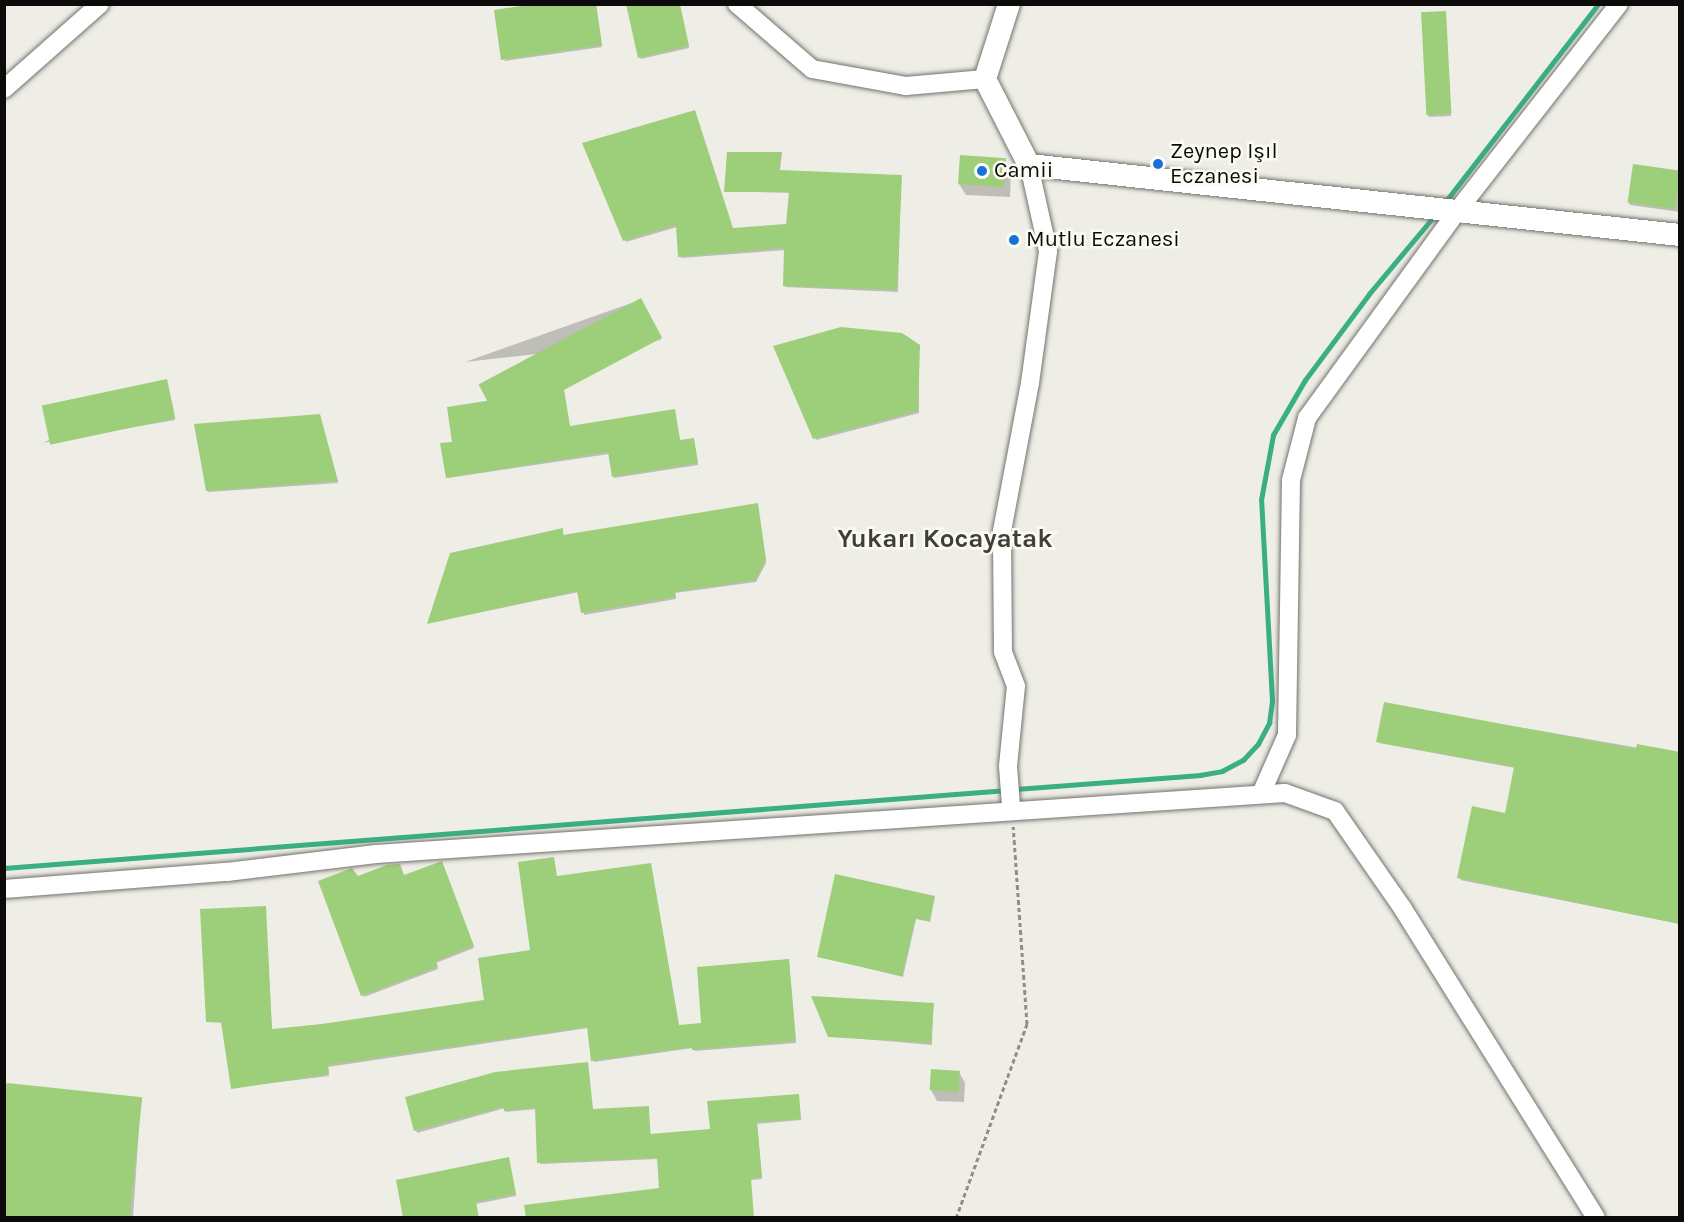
<!DOCTYPE html>
<meta charset="utf-8">
<style>
body{margin:0}
#map{position:relative;width:1684px;height:1222px;overflow:hidden;background:#eeede6;font-family:Karla,sans-serif}
div>[style]{position:absolute}
.shadow>*{inset:0;background:#0003}
.stream>*{height:4.5px;margin:-2.25px;padding:0 2.25px;transform-origin:2.25px;border-radius:2.25px;background:#3aaf83}
.building>*{inset:0;background:#9dcf7b;transform-origin:0 0}
.path>*{height:3px;margin-top:-1.5px;transform-origin:0;background:repeating-linear-gradient(90deg,#8f8e89 0 4.5px,transparent 0 7.5px)}
.roads{filter:drop-shadow(0 0 2px #73736d) drop-shadow(0 0 2px #73736d)}
.minor>*{height:18px;margin:-9px;padding:0 9px;transform-origin:9px;border-radius:9px;background:#fff}
.tertiary>*{height:22px;margin:-11px;padding:0 11px;transform-origin:11px;border-radius:11px;background:#fff}
.dots>*{width:16px;height:16px;translate:-50% -50%;box-sizing:border-box;border:3px solid #fbfbf4;border-radius:50%}
span{translate:-50% -50%;white-space:nowrap;text-align:center;line-height:1.15;-webkit-text-stroke:5px #fbfbf4;paint-order:stroke}
.poi-label{font-size:22px;color:#0c0b09}
.left{translate:0 -50%;text-align:left}
.quarter-label{font-size:26px;color:#3f3e39;font-weight:700}
.frame{position:absolute;inset:0;border:6px solid #0c0b09;pointer-events:none}
</style>
<div id="map">
<div class="shadow">
<i style="clip-path:polygon(544px 4px,596px 4px,602px 47px,504px 61px)"></i>
<i style="clip-path:polygon(679px 4px,689px 48px,641px 59px,640px 57px)"></i>
<i style="clip-path:polygon(1445px 13px,1451px 116px,1429px 117px,1428px 115px)"></i>
<i style="clip-path:polygon(584px 144px,732px 230px,787px 226px,790px 193px,726px 191px,782px 153px,780px 171px,901px 176px,898px 292px,785px 287px,786px 250px,681px 258px,677px 227px,626px 242px)"></i>
<i style="clip-path:polygon(1005px 160px,1011px 170px,1010px 197px,966px 195px,959px 184px)"></i>
<i style="clip-path:polygon(1680px 172px,1680px 212px,1630px 205px,1629px 203px)"></i>
<i style="clip-path:polygon(640px 300px,661px 340px,465px 362px)"></i>
<i style="clip-path:polygon(919px 346px,919px 413px,816px 440px,775px 347px)"></i>
<i style="clip-path:polygon(167px 381px,175px 420px,43px 443px)"></i>
<i style="clip-path:polygon(675px 412px,680px 441px,694px 441px,698px 465px,614px 478px,609px 454px,448px 478px,454px 443px)"></i>
<i style="clip-path:polygon(320px 418px,338px 483px,208px 492px,207px 490px)"></i>
<i style="clip-path:polygon(758px 507px,766px 563px,756px 582px,675px 593px,676px 599px,584px 615px,579px 592px,428px 623px,562px 530px,564px 536px)"></i>
<i style="clip-path:polygon(1385px 704px,1680px 755px,1680px 924px,1460px 880px,1507px 814px,1515px 768px,1379px 743px)"></i>
<i style="clip-path:polygon(442px 865px,474px 948px,436px 963px,438px 969px,364px 997px,320px 882px,403px 877px)"></i>
<i style="clip-path:polygon(651px 865px,679px 1026px,703px 1024px,789px 962px,796px 1043px,695px 1051px,693px 1048px,594px 1062px,588px 1028px,328px 1067px,329px 1076px,232px 1088px,223px 1023px,207px 1022px,202px 910px,265px 907px,272px 1031px,486px 1002px,532px 951px,557px 878px)"></i>
<i style="clip-path:polygon(934px 898px,930px 922px,916px 919px,903px 977px,818px 956px)"></i>
<i style="clip-path:polygon(933px 1004px,932px 1045px,829px 1036px)"></i>
<i style="clip-path:polygon(959px 1072px,965px 1083px,964px 1102px,937px 1101px,931px 1090px)"></i>
<i style="clip-path:polygon(4px 1084px,141px 1098px,133px 1218px,4px 1218px)"></i>
<i style="clip-path:polygon(798px 1096px,801px 1120px,757px 1124px,762px 1179px,661px 1189px,658px 1159px,540px 1164px,537px 1109px,506px 1112px,505px 1108px,417px 1133px,407px 1098px,593px 1110px,648px 1108px,651px 1136px,711px 1131px)"></i>
<i style="clip-path:polygon(509px 1161px,516px 1196px,405px 1218px)"></i>
</div>
<div class="stream">
<i style="left:1446px;top:201px;width:249px;rotate:-52.3deg"></i>
<i style="left:1015px;top:789px;width:186px;rotate:-4.3deg"></i>
<i style="left:1200px;top:775px;width:22px;rotate:-10deg"></i>
<i style="left:1222px;top:771px;width:24px;rotate:-28deg"></i>
<i style="left:1243px;top:760px;width:22px;rotate:-47deg"></i>
<i style="left:1258px;top:744px;width:24px;rotate:-62deg"></i>
<i style="left:1269px;top:723px;width:22px;rotate:-82deg"></i>
<i style="left:1272px;top:701px;width:201px;rotate:-93.1deg"></i>
<i style="left:1261px;top:500px;width:66px;rotate:-79.5deg"></i>
<i style="left:1273px;top:435px;width:64px;rotate:-59.8deg"></i>
<i style="left:1305px;top:380px;width:107px;rotate:-53.3deg"></i>
<i style="left:1369px;top:294px;width:103px;rotate:-50.1deg"></i>
<i style="left:4px;top:868px;width:1006px;rotate:-4.45deg"></i>
</div>
<div class="building">
<i style="clip-path:polygon(534px 4px,596px 4px,602px 45px,501px 60px,494px 10px)"></i>
<i style="clip-path:polygon(626px 4px,680px 4px,689px 46px,638px 58px)"></i>
<i style="left:1446px;top:11px;width:103px;height:25px;rotate:87deg"></i>
<i style="clip-path:polygon(695px 110px,733px 228px,786px 224px,789px 192px,724px 192px,727px 152px,782px 152px,779px 170px,902px 175px,897px 290px,783px 286px,784px 248px,678px 257px,676px 225px,623px 241px,582px 143px)"></i>
<i style="left:960px;top:155px;width:46px;height:29px;rotate:4deg"></i>
<i style="left:1633px;top:164px;width:48px;height:39px;rotate:8deg"></i>
<i style="left:641px;top:298px;width:45px;height:184px;rotate:62deg"></i>
<i style="clip-path:polygon(841px 327px,902px 333px,920px 345px,918px 411px,813px 439px,773px 346px)"></i>
<i style="left:167px;top:379px;width:40px;height:128px;rotate:78deg"></i>
<i style="clip-path:polygon(564px 389px,570px 426px,675px 409px,680px 440px,694px 438px,698px 463px,612px 477px,608px 452px,446px 478px,440px 443px,452px 442px,447px 407px)"></i>
<i style="clip-path:polygon(320px 414px,338px 481px,206px 491px,194px 424px)"></i>
<i style="clip-path:polygon(758px 503px,766px 560px,755px 580px,675px 592px,676px 597px,581px 613px,577px 591px,427px 624px,450px 553px,563px 528px,563px 535px)"></i>
<i style="clip-path:polygon(1384px 702px,1636px 749px,1637px 744px,1680px 752px,1680px 924px,1457px 878px,1472px 806px,1505px 813px,1514px 767px,1376px 742px)"></i>
<i style="clip-path:polygon(554px 857px,557px 876px,651px 863px,679px 1025px,701px 1023px,697px 967px,789px 959px,796px 1041px,692px 1050px,692px 1047px,591px 1061px,587px 1027px,328px 1065px,329px 1074px,231px 1089px,221px 1022px,206px 1022px,200px 909px,266px 906px,272px 1029px,322px 1024px,484px 1000px,478px 958px,530px 950px,518px 862px)"></i>
<i style="clip-path:polygon(442px 861px,474px 946px,436px 961px,438px 967px,361px 996px,318px 881px,352px 868px,358px 876px,387px 865px,400px 864px,404px 875px)"></i>
<i style="clip-path:polygon(835px 874px,935px 896px,930px 921px,916px 918px,902px 976px,817px 957px)"></i>
<i style="clip-path:polygon(811px 996px,934px 1003px,931px 1043px,828px 1037px)"></i>
<i style="clip-path:polygon(588px 1062px,593px 1109px,649px 1106px,650px 1134px,710px 1129px,707px 1101px,799px 1094px,801px 1119px,757px 1122px,762px 1177px,751px 1178px,754px 1218px,526px 1218px,524px 1205px,659px 1188px,657px 1158px,537px 1163px,535px 1108px,504px 1111px,503px 1107px,414px 1131px,405px 1097px,495px 1072px)"></i>
<i style="left:931px;top:1069px;width:29px;height:21px;rotate:4deg"></i>
<i style="left:7px;top:1083px;width:136px;height:135px;rotate:6deg"></i>
<i style="clip-path:polygon(509px 1157px,516px 1194px,476px 1202px,479px 1218px,403px 1218px,396px 1180px)"></i>
</div>
<div class="path">
<i style="left:956px;top:1218px;width:207px;rotate:-69.9deg"></i>
<i style="left:1027px;top:1024px;width:198px;rotate:-94deg"></i>
</div>
<div class="roads">
<div class="minor">
<i style="left:737px;top:4px;width:99px;rotate:40.9deg"></i>
<i style="left:812px;top:69px;width:96px;rotate:10.3deg"></i>
<i style="left:906px;top:86px;width:79px;rotate:-5.1deg"></i>
<i style="left:4px;top:89px;width:128px;rotate:-41.5deg"></i>
<i style="left:1261px;top:794px;width:64px;rotate:-66.2deg"></i>
<i style="left:1287px;top:735px;width:255px;rotate:-89.1deg"></i>
<i style="left:1291px;top:480px;width:64px;rotate:-75.5deg"></i>
<i style="left:1307px;top:418px;width:257px;rotate:-54deg"></i>
<i style="left:1458px;top:210px;width:261px;rotate:-52deg"></i>
<i style="left:1011px;top:806px;width:40px;rotate:-94.3deg"></i>
<i style="left:1008px;top:766px;width:80px;rotate:-84.3deg"></i>
<i style="left:1016px;top:686px;width:36px;rotate:-111deg"></i>
<i style="left:1003px;top:652px;width:121px;rotate:-90.5deg"></i>
<i style="left:1002px;top:531px;width:151px;rotate:-79.3deg"></i>
<i style="left:1030px;top:383px;width:133px;rotate:-82.2deg"></i>
<i style="left:1048px;top:251px;width:88px;rotate:-102.5deg"></i>
<i style="left:4px;top:889px;width:224px;rotate:-4.4deg"></i>
<i style="left:227px;top:872px;width:150px;rotate:-6.9deg"></i>
<i style="left:376px;top:854px;width:911px;rotate:-3.84deg"></i>
<i style="left:1285px;top:793px;width:53px;rotate:19.8deg"></i>
<i style="left:1335px;top:811px;width:119px;rotate:55.2deg"></i>
<i style="left:1403px;top:909px;width:364px;rotate:58deg"></i>
</div>
<div class="tertiary">
<i style="left:1009px;top:4px;width:79px;rotate:107.7deg"></i>
<i style="left:985px;top:79px;width:97px;rotate:62.9deg"></i>
<i style="left:1029px;top:165px;width:655px;rotate:6.14deg"></i>
</div>
</div>
<div class="dots">
<i style="left:1158px;top:164px;background:#1671da"></i>
<i style="left:982px;top:171px;background:#1671da"></i>
<i style="left:1014px;top:240px;background:#1671da"></i>
</div>
<div class="poi-label">
<span class="left" style="left:1170px;top:164px">Zeynep Işıl<br>Eczanesi</span>
<span class="left" style="left:994px;top:171px">Camii</span>
<span class="left" style="left:1026px;top:240px">Mutlu Eczanesi</span>
</div>
<div class="quarter-label">
<span style="left:945px;top:539px">Yukarı Kocayatak</span>
</div>
<div class="frame"></div>
</div>
